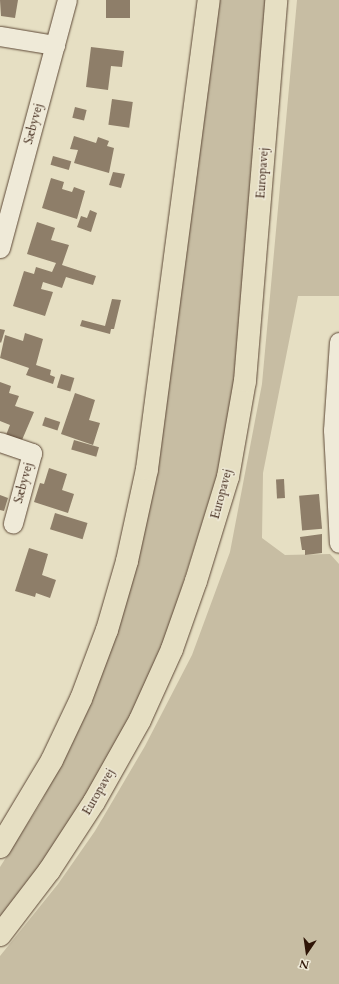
<!DOCTYPE html>
<meta charset="utf-8">
<style>
body{margin:0}
#map{position:relative;width:339px;height:984px;overflow:hidden;background:#e6dfc3;font-family:Cardo,serif}
div>[style]{position:absolute}
.green>*{inset:0;background:#c7bda3}
.building>*{inset:0;background:#8e7e69;transform-origin:0 0}
.roads{filter:drop-shadow(0 0 1px #5d4836) drop-shadow(0 0 1px #5d4836)}
.minor>*{height:19px;margin:-9.5px;padding:0 9.5px;transform-origin:9.5px;border-radius:9.5px;background:#efead8}
.major>*{height:22px;margin:-11px;padding:0 11px;transform-origin:11px;border-radius:11px;background:#e6dfc3}
span{translate:-50% -50%;white-space:nowrap;text-align:center;line-height:1.15;-webkit-text-stroke:3px #efead8;paint-order:stroke}
.street-label{font-size:12px;color:#2f1507}
.north{position:absolute;left:287px;top:932px;width:40px;height:40px;-webkit-text-stroke:3px #efead8;paint-order:stroke;rotate:193deg;font-size:11px;font-weight:700;line-height:16px;text-align:center;color:#2f1507}
.north::after{content:'';display:block;margin:auto;width:14px;height:18px;background:#2f1507;clip-path:polygon(50% 0,100% 100%,50% 72%,0 100%)}
</style>
<div id="map">
<div class="green">
<i style="clip-path:polygon(219px 0,266px 0,254px 175px,233px 396px,217px 475px,167px 634px,137px 703px,88px 794px,55px 845px,0 917px,0 867px,40px 804px,92px 701px,138px 560px,161px 446px)"></i>
<i style="clip-path:polygon(297px 0,339px 0,339px 296px,298px 296px,263px 473px,262px 538px,285px 555px,330px 554px,339px 564px,339px 984px,0 984px,0 956px,58px 884px,95px 831px,145px 746px,192px 655px,230px 552px,262px 384px)"></i>
</div>
<div class="building">
<i style="clip-path:polygon(0 0,18px 0,15px 18px,1px 16px)"></i>
<i style="left:106px;top:0;width:24px;height:18px"></i>
<i style="clip-path:polygon(91px 47px,124px 51px,122px 67px,111px 66px,108px 90px,86px 87px)"></i>
<i style="left:112px;top:99px;width:21px;height:26px;rotate:8deg"></i>
<i style="left:75px;top:107px;width:12px;height:11px;rotate:14deg"></i>
<i style="clip-path:polygon(74px 136px,96px 143px,98px 137px,109px 141px,107px 146px,114px 148px,109px 173px,74px 163px,78px 150px,70px 149px)"></i>
<i style="left:53px;top:156px;width:19px;height:9px;rotate:16deg"></i>
<i style="clip-path:polygon(113px 172px,125px 174px,121px 188px,109px 185px)"></i>
<i style="clip-path:polygon(51px 178px,64px 182px,62px 189px,72px 192px,74px 187px,85px 191px,77px 219px,42px 208px)"></i>
<i style="clip-path:polygon(90px 210px,97px 213px,91px 232px,77px 227px,81px 216px,87px 218px)"></i>
<i style="clip-path:polygon(37px 222px,55px 228px,51px 240px,69px 245px,62px 265px,96px 276px,93px 285px,66px 277px,62px 288px,43px 282px,41px 289px,53px 292px,45px 316px,13px 306px,24px 271px,34px 274px,36px 267px,52px 272px,56px 263px,27px 254px)"></i>
<i style="clip-path:polygon(112px 299px,121px 300px,114px 329px,111px 329px,110px 334px,80px 326px,82px 320px,105px 326px)"></i>
<i style="clip-path:polygon(0 329px,5px 330px,1px 343px,0 342px)"></i>
<i style="clip-path:polygon(25px 333px,43px 339px,36px 365px,51px 370px,50px 375px,55px 377px,53px 384px,26px 375px,29px 368px,0 358px,5px 335px,23px 341px)"></i>
<i style="left:61px;top:374px;width:14px;height:14px;rotate:17deg"></i>
<i style="clip-path:polygon(0 382px,11px 386px,9px 393px,19px 396px,15px 406px,34px 412px,22px 440px,6px 435px,10px 425px,0 421px)"></i>
<i style="clip-path:polygon(75px 393px,95px 400px,89px 420px,100px 423px,93px 445px,61px 434px)"></i>
<i style="left:45px;top:417px;width:16px;height:9px;rotate:18deg"></i>
<i style="left:74px;top:440px;width:26px;height:10px;rotate:16deg"></i>
<i style="clip-path:polygon(49px 468px,67px 474px,62px 490px,74px 494px,68px 513px,34px 502px,40px 483px,44px 484px)"></i>
<i style="left:284px;top:479px;width:19px;height:8px;rotate:87deg"></i>
<i style="left:319px;top:494px;width:35px;height:20px;rotate:85deg"></i>
<i style="clip-path:polygon(0 495px,8px 498px,4px 511px,0 510px)"></i>
<i style="left:55px;top:513px;width:34px;height:17px;rotate:17deg"></i>
<i style="clip-path:polygon(322px 534px,322px 553px,305px 555px,305px 550px,302px 550px,300px 537px)"></i>
<i style="clip-path:polygon(29px 548px,48px 554px,42px 575px,56px 580px,50px 598px,36px 593px,35px 597px,15px 591px)"></i>
</div>
<div class="roads">
<div class="minor">
<i style="left:0;top:36px;width:56px;rotate:9.3deg"></i>
<i style="left:0;top:248px;width:257px;rotate:-74.9deg"></i>
<i style="left:339px;top:342px;width:88px;rotate:93.9deg"></i>
<i style="left:333px;top:430px;width:113px;rotate:87deg"></i>
<i style="left:0;top:442px;width:34px;rotate:19deg"></i>
<i style="left:32px;top:453px;width:73px;rotate:105.2deg"></i>
</div>
<div class="major">
<i style="left:0;top:847px;width:101px;rotate:-59.1deg"></i>
<i style="left:52px;top:760px;width:68px;rotate:-64.6deg"></i>
<i style="left:81px;top:699px;width:74px;rotate:-69.4deg"></i>
<i style="left:107px;top:630px;width:72px;rotate:-73.8deg"></i>
<i style="left:127px;top:561px;width:94px;rotate:-77.7deg"></i>
<i style="left:147px;top:469px;width:473px;rotate:-82.5deg"></i>
<i style="left:0;top:935px;width:81px;rotate:-52.6deg"></i>
<i style="left:49px;top:871px;width:82px;rotate:-56.9deg"></i>
<i style="left:94px;top:802px;width:94px;rotate:-60.7deg"></i>
<i style="left:140px;top:720px;width:78px;rotate:-65.7deg"></i>
<i style="left:172px;top:649px;width:72px;rotate:-70.6deg"></i>
<i style="left:196px;top:581px;width:109px;rotate:-72.9deg"></i>
<i style="left:228px;top:477px;width:97px;rotate:-80deg"></i>
<i style="left:245px;top:381px;width:382px;rotate:-85.3deg"></i>
</div>
</div>
<div class="street-label">
<span style="left:34px;top:124px;rotate:-75deg">Sæbyvej</span>
<span style="left:263px;top:173px;rotate:-86deg">Europavej</span>
<span style="left:24px;top:483px;rotate:-75deg">Sæbyvej</span>
<span style="left:222px;top:494px;rotate:-75deg">Europavej</span>
<span style="left:99px;top:792px;rotate:-60deg">Europavej</span>
</div>
<div class="north">N</div>
</div>
